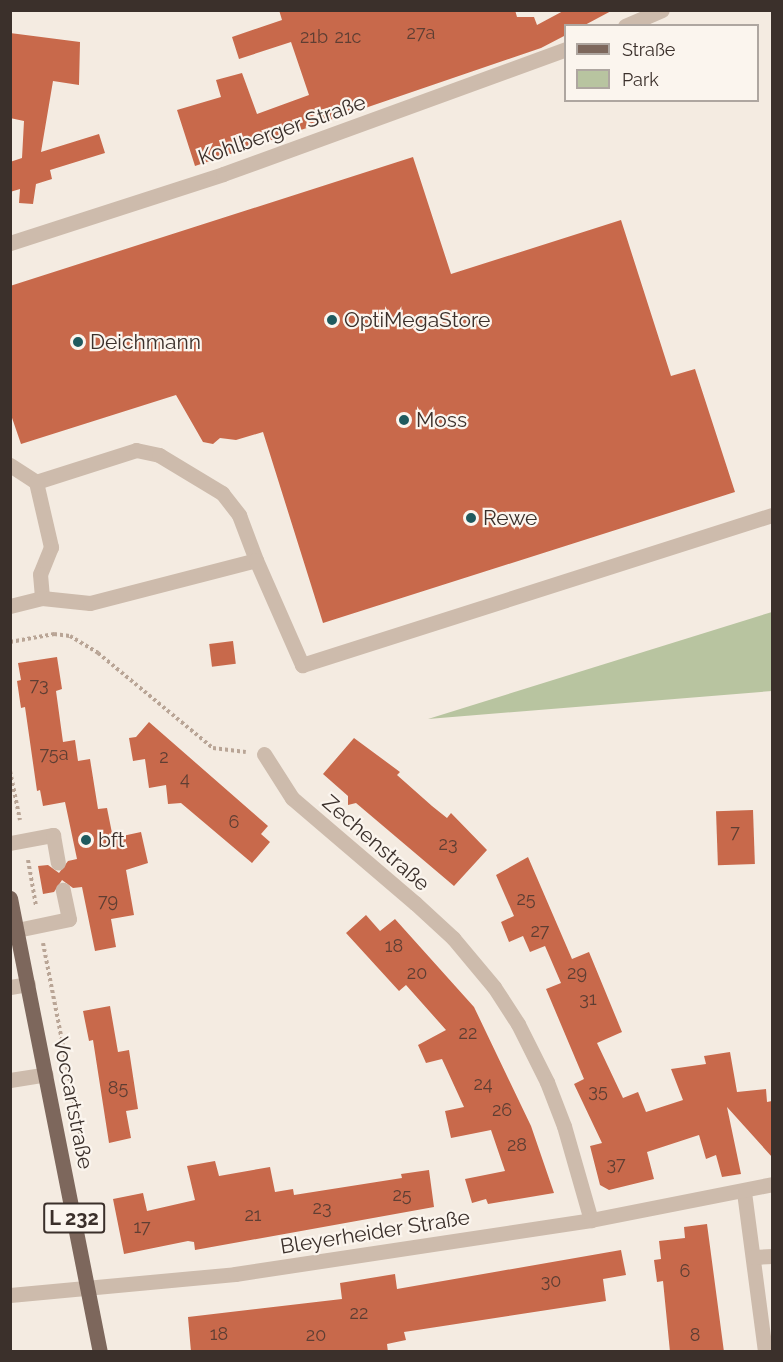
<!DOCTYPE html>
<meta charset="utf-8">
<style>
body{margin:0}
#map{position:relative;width:783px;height:1362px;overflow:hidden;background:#f4ebe1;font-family:Raleway,sans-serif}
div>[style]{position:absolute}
.green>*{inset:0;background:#b8c4a0}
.building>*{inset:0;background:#c8694b;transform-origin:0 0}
.path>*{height:4px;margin-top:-2px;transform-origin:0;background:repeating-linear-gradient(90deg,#b9a596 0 3px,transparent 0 6px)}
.service>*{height:15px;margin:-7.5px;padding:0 7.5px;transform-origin:7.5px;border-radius:7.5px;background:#cdbbac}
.minor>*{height:15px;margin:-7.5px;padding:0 7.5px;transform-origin:7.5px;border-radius:7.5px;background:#cdbbac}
.primary>*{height:15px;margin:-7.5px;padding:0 7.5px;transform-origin:7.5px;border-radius:7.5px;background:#7d675c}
.dots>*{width:16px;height:16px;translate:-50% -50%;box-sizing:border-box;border:3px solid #fbf5ee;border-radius:50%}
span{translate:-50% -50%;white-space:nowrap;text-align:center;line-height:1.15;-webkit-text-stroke:4.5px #fbf5ee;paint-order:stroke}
.number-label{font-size:18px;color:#5e3e33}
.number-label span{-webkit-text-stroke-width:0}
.shield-label span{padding:2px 4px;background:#fbf5ee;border:2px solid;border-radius:4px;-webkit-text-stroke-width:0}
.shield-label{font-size:20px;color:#3b302b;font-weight:700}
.street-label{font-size:21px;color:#3b302b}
.poi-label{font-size:21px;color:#3b302b}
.left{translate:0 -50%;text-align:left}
.frame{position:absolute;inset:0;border:12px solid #3b302b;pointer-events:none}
.legend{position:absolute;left:564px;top:24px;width:195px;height:78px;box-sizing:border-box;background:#fbf5ee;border:2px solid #aea6a0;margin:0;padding:8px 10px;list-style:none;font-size:18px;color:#3b302b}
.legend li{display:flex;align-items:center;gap:12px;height:30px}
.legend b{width:30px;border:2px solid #aea6a0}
</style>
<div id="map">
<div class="green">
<i style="clip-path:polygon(772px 612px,772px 691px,428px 719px)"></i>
</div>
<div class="building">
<i style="clip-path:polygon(279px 10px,515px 10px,517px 17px,534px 17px,537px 25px,565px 10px,613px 10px,583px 26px,566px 26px,566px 35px,541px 48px,195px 166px,177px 110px,221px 97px,216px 80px,242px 73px,257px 114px,309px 95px,291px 42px,239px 59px,232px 37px,282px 20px)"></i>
<i style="clip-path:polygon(10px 33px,80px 42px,79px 85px,53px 81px,41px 152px,99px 134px,105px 153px,50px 170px,52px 179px,36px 184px,33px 204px,19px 203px,20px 189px,10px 192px,10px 162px,22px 158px,24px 121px,10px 118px)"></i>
<i style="clip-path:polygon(413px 157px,451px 274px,621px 220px,671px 376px,695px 369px,735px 492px,323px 623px,263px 432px,236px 440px,220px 438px,213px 444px,203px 442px,176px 395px,21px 444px,10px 412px,10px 286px)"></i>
<i style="left:233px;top:641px;width:23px;height:24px;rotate:83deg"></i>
<i style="clip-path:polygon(57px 657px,62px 689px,56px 691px,63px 742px,75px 740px,78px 761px,90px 759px,98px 809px,107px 808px,113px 838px,141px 832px,148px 863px,126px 870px,134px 915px,111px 919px,116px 947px,95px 951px,82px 887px,73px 888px,62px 880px,54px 892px,43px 894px,38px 866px,48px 865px,59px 873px,68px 861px,77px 859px,65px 802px,43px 806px,40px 790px,37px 791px,25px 707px,21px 708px,17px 681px,21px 680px,18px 663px)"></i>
<i style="clip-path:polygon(149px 722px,268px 826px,261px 834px,270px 842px,252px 863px,181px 803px,168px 804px,166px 785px,149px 788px,145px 759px,133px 761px,129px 738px,136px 737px)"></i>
<i style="clip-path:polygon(354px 738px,400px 772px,397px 775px,432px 806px,447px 818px,451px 813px,487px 850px,454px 886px,356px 803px,348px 805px,348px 796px,323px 774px)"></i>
<i style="left:753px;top:810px;width:54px;height:37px;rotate:88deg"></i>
<i style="clip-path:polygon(528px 857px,572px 959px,589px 952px,622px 1032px,597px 1043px,623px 1098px,638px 1092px,646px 1112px,683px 1100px,671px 1069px,706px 1064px,704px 1056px,730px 1052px,737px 1092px,766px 1089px,767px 1102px,772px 1101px,772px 1157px,727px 1107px,741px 1174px,722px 1177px,716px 1155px,706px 1159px,699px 1135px,647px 1152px,654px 1179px,609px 1190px,600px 1185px,590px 1146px,602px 1143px,574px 1084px,584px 1079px,546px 989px,561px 983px,545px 946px,530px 952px,523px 936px,509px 942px,501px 922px,514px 916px,496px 875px)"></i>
<i style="clip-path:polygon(366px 915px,380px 931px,395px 919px,474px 1007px,531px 1126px,554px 1193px,488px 1204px,486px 1199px,472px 1203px,465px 1179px,505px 1171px,491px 1130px,451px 1138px,445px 1111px,464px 1107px,442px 1059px,426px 1063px,418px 1045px,446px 1030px,406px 985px,399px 991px,346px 933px)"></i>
<i style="clip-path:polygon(110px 1006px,118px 1052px,129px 1050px,138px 1109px,126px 1111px,131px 1138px,109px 1143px,93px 1040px,89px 1041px,83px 1011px)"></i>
<i style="clip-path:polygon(215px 1161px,219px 1176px,270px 1167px,275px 1192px,293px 1189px,294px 1195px,402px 1178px,401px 1174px,429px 1170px,434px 1207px,195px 1250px,194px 1242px,188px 1241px,124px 1254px,113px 1199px,143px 1193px,147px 1211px,195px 1200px,187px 1166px)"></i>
<i style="clip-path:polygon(707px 1224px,724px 1352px,670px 1352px,663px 1281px,657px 1282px,654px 1260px,661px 1259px,659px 1241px,685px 1238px,684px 1227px)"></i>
<i style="clip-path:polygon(621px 1250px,626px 1275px,603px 1279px,606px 1301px,404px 1332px,406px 1340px,387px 1344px,388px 1352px,191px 1352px,188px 1317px,342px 1299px,340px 1283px,395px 1274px,397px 1289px)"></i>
</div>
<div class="path">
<i style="left:10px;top:642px;width:45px;rotate:-10.3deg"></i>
<i style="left:54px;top:634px;width:16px;rotate:7deg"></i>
<i style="left:70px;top:636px;width:33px;rotate:31deg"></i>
<i style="left:98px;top:653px;width:149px;rotate:39.6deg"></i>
<i style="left:213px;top:748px;width:33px;rotate:7deg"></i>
<i style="left:10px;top:771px;width:50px;rotate:78.5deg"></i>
<i style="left:28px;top:860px;width:47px;rotate:80.1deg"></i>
<i style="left:43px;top:943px;width:200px;rotate:79deg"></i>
</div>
<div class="service">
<i style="left:10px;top:465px;width:31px;rotate:33deg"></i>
<i style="left:36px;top:482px;width:105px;rotate:-17.7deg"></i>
<i style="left:136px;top:450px;width:24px;rotate:12deg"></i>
<i style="left:159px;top:455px;width:74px;rotate:31.1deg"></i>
<i style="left:222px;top:493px;width:28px;rotate:52deg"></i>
<i style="left:239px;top:515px;width:48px;rotate:69.3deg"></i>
<i style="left:36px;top:482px;width:67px;rotate:77deg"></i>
<i style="left:51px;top:547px;width:29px;rotate:112deg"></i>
<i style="left:40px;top:574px;width:24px;rotate:85deg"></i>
<i style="left:10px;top:606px;width:33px;rotate:-14deg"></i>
<i style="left:42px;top:598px;width:48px;rotate:5.9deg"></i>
<i style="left:90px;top:603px;width:171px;rotate:-14.5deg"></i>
<i style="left:256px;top:560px;width:115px;rotate:66.3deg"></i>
<i style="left:302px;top:665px;width:493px;rotate:-17.7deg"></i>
<i style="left:10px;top:843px;width:44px;rotate:-10.5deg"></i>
<i style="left:53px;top:835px;width:28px;rotate:80deg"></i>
<i style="left:17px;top:930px;width:53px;rotate:-11.9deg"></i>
<i style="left:69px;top:919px;width:30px;rotate:-102deg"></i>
<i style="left:10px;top:987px;width:18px;rotate:-9deg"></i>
<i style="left:10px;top:1080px;width:36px;rotate:-9deg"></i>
</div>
<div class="minor">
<i style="left:625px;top:26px;width:40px;rotate:-23.4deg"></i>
<i style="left:10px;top:243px;width:224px;rotate:-17.9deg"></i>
<i style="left:223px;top:174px;width:365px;rotate:-20deg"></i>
<i style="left:264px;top:754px;width:52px;rotate:57.5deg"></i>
<i style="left:292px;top:798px;width:162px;rotate:40.5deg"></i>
<i style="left:415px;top:903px;width:52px;rotate:42.6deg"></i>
<i style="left:453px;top:938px;width:64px;rotate:50.1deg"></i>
<i style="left:494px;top:987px;width:44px;rotate:57deg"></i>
<i style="left:518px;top:1024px;width:65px;rotate:63.4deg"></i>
<i style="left:547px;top:1082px;width:47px;rotate:68.9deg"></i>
<i style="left:564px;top:1126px;width:98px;rotate:74deg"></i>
<i style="left:744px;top:1192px;width:161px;rotate:82.5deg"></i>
<i style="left:753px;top:1257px;width:19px;rotate:-3deg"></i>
<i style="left:10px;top:1295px;width:226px;rotate:-5.3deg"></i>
<i style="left:235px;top:1274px;width:360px;rotate:-8.6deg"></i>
<i style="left:591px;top:1220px;width:185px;rotate:-11.2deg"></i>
</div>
<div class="primary">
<i style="left:10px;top:898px;width:463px;rotate:78.8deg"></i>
</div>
<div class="dots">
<i style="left:332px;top:320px;background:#1f5a5e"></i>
<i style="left:78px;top:342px;background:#1f5a5e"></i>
<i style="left:404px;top:420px;background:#1f5a5e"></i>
<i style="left:471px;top:518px;background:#1f5a5e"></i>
<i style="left:86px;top:840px;background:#1f5a5e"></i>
</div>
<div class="number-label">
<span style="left:421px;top:33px">27a</span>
<span style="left:314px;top:37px">21b</span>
<span style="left:348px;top:37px">21c</span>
<span style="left:39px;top:685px">73</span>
<span style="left:54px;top:754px">75a</span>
<span style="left:164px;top:757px">2</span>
<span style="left:185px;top:779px">4</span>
<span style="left:234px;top:822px">6</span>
<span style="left:735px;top:832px">7</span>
<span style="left:448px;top:844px">23</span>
<span style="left:526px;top:899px">25</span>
<span style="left:108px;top:901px">79</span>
<span style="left:540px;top:931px">27</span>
<span style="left:394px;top:946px">18</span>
<span style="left:417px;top:973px">20</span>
<span style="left:577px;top:973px">29</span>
<span style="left:588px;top:999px">31</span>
<span style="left:468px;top:1033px">22</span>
<span style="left:483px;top:1084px">24</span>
<span style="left:118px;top:1088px">85</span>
<span style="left:598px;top:1091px">35</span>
<span style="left:502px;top:1110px">26</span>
<span style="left:517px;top:1145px">28</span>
<span style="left:616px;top:1164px">37</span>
<span style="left:402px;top:1195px">25</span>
<span style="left:322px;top:1208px">23</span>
<span style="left:253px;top:1215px">21</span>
<span style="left:142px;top:1227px">17</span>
<span style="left:685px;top:1271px">6</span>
<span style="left:551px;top:1281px">30</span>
<span style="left:359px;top:1313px">22</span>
<span style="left:219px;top:1334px">18</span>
<span style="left:316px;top:1335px">20</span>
<span style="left:695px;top:1335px">8</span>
</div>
<div class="shield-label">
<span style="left:74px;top:1218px">L 232</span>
</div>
<div class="street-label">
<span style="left:282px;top:130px;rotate:-19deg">Kohlberger Straße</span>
<span style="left:376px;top:843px;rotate:41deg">Zechenstraße</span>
<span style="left:73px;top:1103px;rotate:79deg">Voccartstraße</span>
<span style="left:375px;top:1232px;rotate:-9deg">Bleyerheider Straße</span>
</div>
<div class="poi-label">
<span class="left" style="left:344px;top:320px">OptiMegaStore</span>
<span class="left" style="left:90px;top:342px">Deichmann</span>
<span class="left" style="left:416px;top:420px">Moss</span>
<span class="left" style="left:483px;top:518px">Rewe</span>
<span class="left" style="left:98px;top:840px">bft</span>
</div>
<div class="frame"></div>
<ul class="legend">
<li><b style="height:8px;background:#7d675c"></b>Straße</li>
<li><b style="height:16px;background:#b8c4a0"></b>Park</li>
</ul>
</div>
